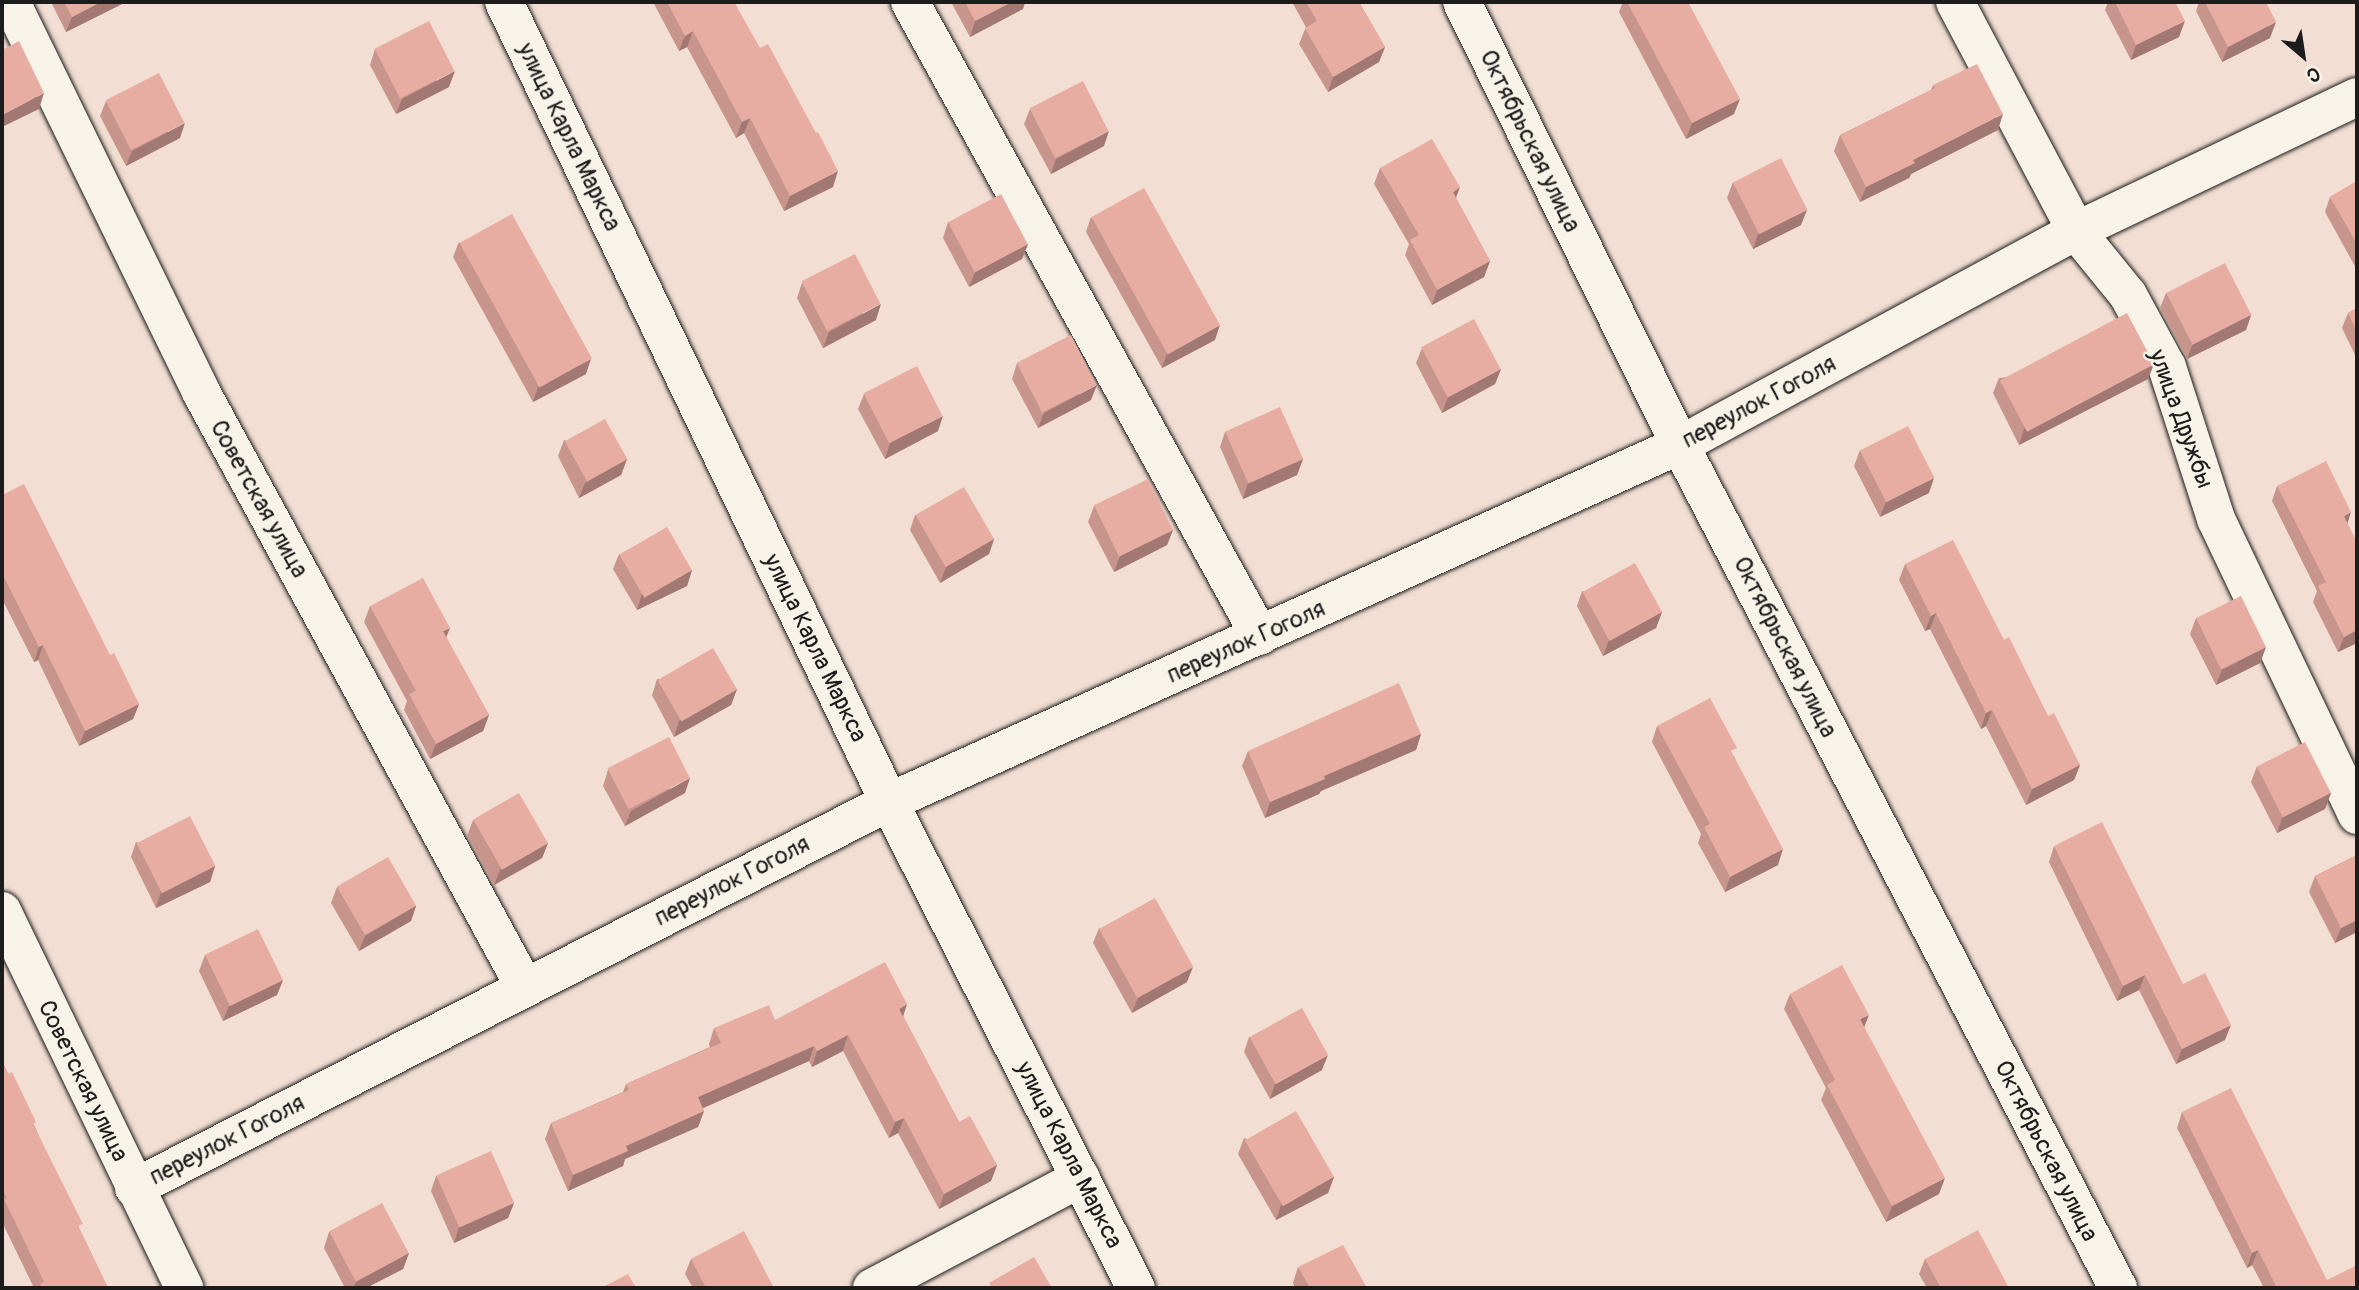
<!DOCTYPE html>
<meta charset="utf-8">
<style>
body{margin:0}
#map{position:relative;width:2359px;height:1290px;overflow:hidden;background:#f2ded3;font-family:Pangolin,sans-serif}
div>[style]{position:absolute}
.roads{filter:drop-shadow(0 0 2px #1c1c1c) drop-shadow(0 0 2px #1c1c1c)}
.minor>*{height:38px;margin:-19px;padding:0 19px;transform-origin:19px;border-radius:19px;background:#f7f3e8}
.wall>*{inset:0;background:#c7958c}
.shaded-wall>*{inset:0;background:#a27972}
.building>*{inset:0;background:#e7ada3;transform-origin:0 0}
span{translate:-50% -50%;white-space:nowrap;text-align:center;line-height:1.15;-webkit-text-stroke:5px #f7f3e8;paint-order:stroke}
.street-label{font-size:24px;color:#1c1c1c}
.frame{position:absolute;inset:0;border:4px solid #1c1c1c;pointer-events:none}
.north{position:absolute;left:2268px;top:21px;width:70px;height:70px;-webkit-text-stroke:5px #f7f3e8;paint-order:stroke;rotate:151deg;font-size:19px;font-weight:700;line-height:28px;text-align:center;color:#1c1c1c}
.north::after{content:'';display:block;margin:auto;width:24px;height:32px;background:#1c1c1c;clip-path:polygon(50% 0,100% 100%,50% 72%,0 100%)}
</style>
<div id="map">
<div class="roads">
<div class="minor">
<i style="left:11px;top:2px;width:434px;rotate:64deg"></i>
<i style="left:201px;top:392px;width:676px;rotate:61.46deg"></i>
<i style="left:504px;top:2px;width:888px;rotate:64.3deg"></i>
<i style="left:889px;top:802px;width:545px;rotate:63.06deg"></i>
<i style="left:910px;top:2px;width:724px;rotate:61.1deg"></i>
<i style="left:1462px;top:2px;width:494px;rotate:63.8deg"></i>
<i style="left:1680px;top:445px;width:950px;rotate:62.54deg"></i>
<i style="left:1955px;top:2px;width:259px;rotate:62.1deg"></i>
<i style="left:2076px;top:231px;width:82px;rotate:50.9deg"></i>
<i style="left:2128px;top:295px;width:82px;rotate:61.6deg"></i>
<i style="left:2167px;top:367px;width:160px;rotate:72.1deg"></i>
<i style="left:2216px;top:519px;width:328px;rotate:64.5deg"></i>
<i style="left:2px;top:911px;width:419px;rotate:64.2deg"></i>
<i style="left:134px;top:1188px;width:848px;rotate:-27.08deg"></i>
<i style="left:889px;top:802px;width:868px;rotate:-24.29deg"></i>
<i style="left:1680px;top:445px;width:450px;rotate:-28.4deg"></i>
<i style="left:2076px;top:231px;width:311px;rotate:-25.5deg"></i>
<i style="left:872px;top:1288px;width:236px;rotate:-27.8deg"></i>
</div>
</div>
<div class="wall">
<i style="clip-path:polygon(51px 2px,126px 2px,66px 32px)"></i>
<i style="clip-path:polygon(653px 2px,734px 2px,833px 187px,784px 211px,744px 133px,736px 138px,687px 47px,679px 51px)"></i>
<i style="clip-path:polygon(951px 2px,1025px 2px,1023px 9px,970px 37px)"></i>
<i style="clip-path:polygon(1292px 2px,1359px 2px,1385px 47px,1379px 62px,1328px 92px,1299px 44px,1306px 27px)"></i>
<i style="clip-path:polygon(1623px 2px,1688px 2px,1734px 114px,1686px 139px,1619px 12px)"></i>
<i style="clip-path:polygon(2108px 2px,2175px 2px,2179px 37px,2131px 60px,2105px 10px)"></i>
<i style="clip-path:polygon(2199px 2px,2266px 2px,2270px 38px,2222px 62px,2196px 11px)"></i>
<i style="clip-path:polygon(375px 49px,449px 87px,396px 114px,370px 65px)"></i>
<i style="clip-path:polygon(1933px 85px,1998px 130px,1911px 174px,1909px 178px,1860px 202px,1834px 151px,1840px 135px,1931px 90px)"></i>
<i style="clip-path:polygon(106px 101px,180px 138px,126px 166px,100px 116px)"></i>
<i style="clip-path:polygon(1030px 109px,1104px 146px,1051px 174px,1024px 124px)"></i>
<i style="clip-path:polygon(1380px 168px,1456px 198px,1490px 261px,1484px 277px,1432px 305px,1405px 255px,1409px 244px,1374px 184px)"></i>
<i style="clip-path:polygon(2357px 181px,2357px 270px,2325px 212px,2330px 197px)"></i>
<i style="clip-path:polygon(1733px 182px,1801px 225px,1753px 249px,1727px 198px)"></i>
<i style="clip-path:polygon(1091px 217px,1215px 340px,1162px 368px,1086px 232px)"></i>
<i style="clip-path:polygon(948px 222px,1028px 244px,1022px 259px,969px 287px,943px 238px)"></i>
<i style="clip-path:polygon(459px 242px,586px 374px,533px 402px,453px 257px)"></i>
<i style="clip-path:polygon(802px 283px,876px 320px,823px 348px,797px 298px)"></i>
<i style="clip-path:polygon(2166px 293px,2251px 315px,2246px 330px,2187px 359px,2160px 308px)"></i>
<i style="clip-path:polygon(2357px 308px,2357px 359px,2342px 328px,2348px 313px)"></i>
<i style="clip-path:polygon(1422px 348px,1501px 369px,1495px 384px,1442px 413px,1416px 363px)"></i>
<i style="clip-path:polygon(1017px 363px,1091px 400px,1038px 428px,1012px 379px)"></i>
<i style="clip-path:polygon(2154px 364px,2148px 379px,2019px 445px,1993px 393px,1999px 378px)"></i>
<i style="clip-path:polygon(864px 394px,938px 431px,885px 459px,858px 409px)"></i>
<i style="clip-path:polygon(1225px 432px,1303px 459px,1297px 475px,1243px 499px,1220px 447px)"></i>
<i style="clip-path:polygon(564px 440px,627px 459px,621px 475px,579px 498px,558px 456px)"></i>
<i style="clip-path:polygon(1860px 450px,1929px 493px,1880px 517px,1854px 466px)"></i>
<i style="clip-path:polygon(2277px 486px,2347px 523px,2357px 543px,2357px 643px,2338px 652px,2313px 602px,2317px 591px,2272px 501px)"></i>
<i style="clip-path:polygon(2px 495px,110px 655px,139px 704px,133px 719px,79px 746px,38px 660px,34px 662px,2px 599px)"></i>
<i style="clip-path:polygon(1094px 506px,1173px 530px,1167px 545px,1114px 572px,1088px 522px)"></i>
<i style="clip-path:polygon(915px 515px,994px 539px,989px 554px,940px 583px,910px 530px)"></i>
<i style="clip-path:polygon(619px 554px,692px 570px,687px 586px,637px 610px,613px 569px)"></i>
<i style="clip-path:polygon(1905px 564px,2004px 640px,2048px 716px,2080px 765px,2074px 780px,2026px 805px,1986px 726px,1981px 729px,1930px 629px,1925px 631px,1899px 580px)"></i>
<i style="clip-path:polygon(1582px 591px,1662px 612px,1656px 628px,1603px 656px,1577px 606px)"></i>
<i style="clip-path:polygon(370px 606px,446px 637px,489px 715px,483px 731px,430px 759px,404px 710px,407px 701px,364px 622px)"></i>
<i style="clip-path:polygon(2196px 618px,2266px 647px,2260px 663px,2216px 685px,2190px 634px)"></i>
<i style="clip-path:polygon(657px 679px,737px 689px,731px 705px,674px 737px,652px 695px)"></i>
<i style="clip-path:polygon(1657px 726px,1734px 756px,1778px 865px,1725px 892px,1698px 843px,1701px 834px,1652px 742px)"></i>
<i style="clip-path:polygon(1421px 734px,1416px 750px,1321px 791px,1319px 794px,1265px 818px,1242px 766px,1248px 751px)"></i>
<i style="clip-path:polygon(2257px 766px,2331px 793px,2325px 809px,2277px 833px,2251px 782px)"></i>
<i style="clip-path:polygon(608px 770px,685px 793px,625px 826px,603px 786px)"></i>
<i style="clip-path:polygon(473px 820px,548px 843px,542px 858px,494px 885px,467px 836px)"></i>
<i style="clip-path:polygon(136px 842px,215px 866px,210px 882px,156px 908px,131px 857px)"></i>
<i style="clip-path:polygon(2054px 846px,2225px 1040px,2176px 1064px,2139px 990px,2117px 1001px,2049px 862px)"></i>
<i style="clip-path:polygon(2357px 855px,2357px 932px,2335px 943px,2309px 892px,2315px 876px)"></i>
<i style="clip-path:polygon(337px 887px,416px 906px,411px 921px,359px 951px,331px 903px)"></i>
<i style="clip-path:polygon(1099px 928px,1187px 982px,1132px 1013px,1093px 943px)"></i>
<i style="clip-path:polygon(205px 955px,283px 980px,277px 995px,223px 1021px,199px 971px)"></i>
<i style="clip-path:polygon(1790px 994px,1864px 1027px,1939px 1194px,1886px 1222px,1821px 1100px,1826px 1088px,1784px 1009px)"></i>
<i style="clip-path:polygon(903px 1016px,959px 1122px,997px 1165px,991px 1181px,939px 1209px,898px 1133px,889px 1138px,843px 1051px,812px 1067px,809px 1061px,703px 1108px,704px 1111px,698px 1127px,625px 1159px,623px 1166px,568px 1191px,545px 1139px,551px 1123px,623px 1092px,626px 1084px,710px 1047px,709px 1044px,714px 1028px,775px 1020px)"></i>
<i style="clip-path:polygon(1249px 1037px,1322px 1070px,1270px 1099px,1244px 1052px)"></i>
<i style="clip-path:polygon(2px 1061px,35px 1127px,80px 1230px,108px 1288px,34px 1288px,2px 1222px)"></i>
<i style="clip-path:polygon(2182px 1112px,2327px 1280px,2357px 1288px,2264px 1288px,2252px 1265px,2247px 1268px,2177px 1128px)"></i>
<i style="clip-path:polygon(1244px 1138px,1334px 1177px,1328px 1193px,1276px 1220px,1238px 1154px)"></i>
<i style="clip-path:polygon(436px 1176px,514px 1203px,508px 1218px,454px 1243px,431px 1191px)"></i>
<i style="clip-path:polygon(329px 1232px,409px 1253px,403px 1269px,366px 1288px,345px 1288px,324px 1248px)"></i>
<i style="clip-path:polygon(691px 1259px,774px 1288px,693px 1288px,685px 1274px)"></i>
<i style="clip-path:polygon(1925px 1259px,2009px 1288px,1927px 1288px,1919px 1274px)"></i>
<i style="clip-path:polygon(1298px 1267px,1367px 1288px,1295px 1288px,1293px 1283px)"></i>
</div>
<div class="shaded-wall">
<i style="clip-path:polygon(101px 2px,126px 2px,66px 32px,72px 17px)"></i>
<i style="clip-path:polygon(1012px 2px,1025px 2px,1023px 9px,970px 37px,975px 21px)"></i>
<i style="clip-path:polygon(2185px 21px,2179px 37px,2131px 60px,2136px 45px)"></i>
<i style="clip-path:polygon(2276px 22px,2270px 38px,2222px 62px,2228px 47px)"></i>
<i style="clip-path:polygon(693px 31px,687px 47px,679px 51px,685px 36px)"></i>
<i style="clip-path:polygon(1385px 47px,1379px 62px,1328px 92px,1333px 77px)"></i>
<i style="clip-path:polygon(455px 71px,449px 87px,396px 114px,402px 99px)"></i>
<i style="clip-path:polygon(44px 93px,39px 109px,2px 127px,2px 115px)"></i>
<i style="clip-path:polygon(1740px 99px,1734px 114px,1686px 139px,1692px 123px)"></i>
<i style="clip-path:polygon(2003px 114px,1998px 130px,1911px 174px,1909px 178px,1860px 202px,1866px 187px,1913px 160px)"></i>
<i style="clip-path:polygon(750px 118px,744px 133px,736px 138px,742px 122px)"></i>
<i style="clip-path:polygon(185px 123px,180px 138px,126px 166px,132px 151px)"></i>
<i style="clip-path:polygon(1109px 131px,1104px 146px,1051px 174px,1056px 159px)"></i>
<i style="clip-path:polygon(838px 171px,833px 187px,784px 211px,790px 196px)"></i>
<i style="clip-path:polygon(1460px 187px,1454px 203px,1453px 192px)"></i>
<i style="clip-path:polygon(1807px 210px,1801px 225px,1753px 249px,1758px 234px)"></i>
<i style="clip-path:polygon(1028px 244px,1022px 259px,969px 287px,975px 272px)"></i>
<i style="clip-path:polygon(1490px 261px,1484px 277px,1432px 305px,1437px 290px)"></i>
<i style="clip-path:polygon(881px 304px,876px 320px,823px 348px,829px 332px)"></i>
<i style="clip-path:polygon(2251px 315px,2246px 330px,2187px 359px,2193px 343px)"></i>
<i style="clip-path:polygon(1220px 325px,1215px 340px,1162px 368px,1167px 353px)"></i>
<i style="clip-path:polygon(591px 359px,586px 374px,533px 402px,538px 387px)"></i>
<i style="clip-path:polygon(2154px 364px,2148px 379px,2019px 445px,2024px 429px)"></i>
<i style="clip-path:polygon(1501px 369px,1495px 384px,1442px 413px,1448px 397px)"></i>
<i style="clip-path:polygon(1097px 385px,1091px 400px,1038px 428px,1044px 413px)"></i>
<i style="clip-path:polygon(943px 416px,938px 431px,885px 459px,890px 443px)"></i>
<i style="clip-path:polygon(627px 459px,621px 475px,579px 498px,585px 483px)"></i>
<i style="clip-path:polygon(1303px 459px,1297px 475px,1243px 499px,1248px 483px)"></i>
<i style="clip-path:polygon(1934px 478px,1929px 493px,1880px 517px,1886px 502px)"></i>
<i style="clip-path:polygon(2351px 512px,2346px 528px,2344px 516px)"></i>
<i style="clip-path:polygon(1173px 530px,1167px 545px,1114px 572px,1120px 556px)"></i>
<i style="clip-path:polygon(994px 539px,989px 554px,940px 583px,946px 567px)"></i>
<i style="clip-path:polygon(692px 570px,687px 586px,637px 610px,642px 594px)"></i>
<i style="clip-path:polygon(1662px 612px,1656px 628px,1603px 656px,1609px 640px)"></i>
<i style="clip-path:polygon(1936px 613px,1930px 629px,1925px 631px,1931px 616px)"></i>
<i style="clip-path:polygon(450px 628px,444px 643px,443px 631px)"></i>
<i style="clip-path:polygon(2357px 630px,2357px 643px,2338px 652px,2344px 637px)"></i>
<i style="clip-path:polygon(43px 645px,38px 660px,34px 662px,39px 647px)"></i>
<i style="clip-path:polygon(2266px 647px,2260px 663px,2216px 685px,2222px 670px)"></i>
<i style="clip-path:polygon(737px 689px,731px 705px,674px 737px,679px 721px)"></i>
<i style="clip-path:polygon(139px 704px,133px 719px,79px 746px,85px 731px)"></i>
<i style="clip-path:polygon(1992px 710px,1986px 726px,1981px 729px,1986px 713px)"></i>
<i style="clip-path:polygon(489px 715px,483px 731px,430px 759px,436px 744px)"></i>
<i style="clip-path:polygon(1421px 734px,1416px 750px,1321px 791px,1319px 794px,1265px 818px,1270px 802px,1324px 776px)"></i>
<i style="clip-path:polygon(2080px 765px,2074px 780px,2026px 805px,2032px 789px)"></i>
<i style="clip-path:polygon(690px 778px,685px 793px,625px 826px,631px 811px)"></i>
<i style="clip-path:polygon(2331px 793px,2325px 809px,2277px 833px,2282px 818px)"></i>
<i style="clip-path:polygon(548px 843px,542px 858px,494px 885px,500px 870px)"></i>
<i style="clip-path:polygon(1783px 849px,1778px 865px,1725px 892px,1730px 877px)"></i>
<i style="clip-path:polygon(215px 866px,210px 882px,156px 908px,161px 892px)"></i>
<i style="clip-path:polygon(416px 906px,411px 921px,359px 951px,365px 936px)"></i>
<i style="clip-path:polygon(2357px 920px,2357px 932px,2335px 943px,2341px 928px)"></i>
<i style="clip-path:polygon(1193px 967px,1187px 982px,1132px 1013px,1138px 998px)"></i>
<i style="clip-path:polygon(2145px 975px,2139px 990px,2117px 1001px,2123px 986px)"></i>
<i style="clip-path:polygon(283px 980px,277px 995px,223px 1021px,229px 1006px)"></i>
<i style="clip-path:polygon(907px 1004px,902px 1020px,899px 1009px)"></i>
<i style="clip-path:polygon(1869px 1015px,1863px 1030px,1860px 1019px)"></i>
<i style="clip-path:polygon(2231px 1025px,2225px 1040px,2176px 1064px,2182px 1049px)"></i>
<i style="clip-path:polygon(848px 1035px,843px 1051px,812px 1067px,817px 1051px)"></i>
<i style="clip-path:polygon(814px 1046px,809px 1061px,692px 1113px,698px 1097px)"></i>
<i style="clip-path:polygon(1328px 1055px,1322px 1070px,1270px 1099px,1275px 1084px)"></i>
<i style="clip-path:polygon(704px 1111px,698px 1127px,625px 1159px,623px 1166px,568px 1191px,573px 1175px,626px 1146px)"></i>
<i style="clip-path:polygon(904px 1118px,898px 1133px,889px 1138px,895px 1122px)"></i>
<i style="clip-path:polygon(997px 1165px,991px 1181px,939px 1209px,944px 1194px)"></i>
<i style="clip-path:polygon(1334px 1177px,1328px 1193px,1276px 1220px,1281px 1205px)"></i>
<i style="clip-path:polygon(1945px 1178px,1939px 1194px,1886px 1222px,1892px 1206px)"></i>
<i style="clip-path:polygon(514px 1203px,508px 1218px,454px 1243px,459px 1227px)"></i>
<i style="clip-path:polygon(2258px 1250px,2252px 1265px,2247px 1268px,2252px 1253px)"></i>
<i style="clip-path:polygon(409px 1253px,403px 1269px,366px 1288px,353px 1288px,356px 1282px)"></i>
</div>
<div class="building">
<i style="clip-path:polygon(64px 2px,101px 2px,72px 17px)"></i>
<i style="clip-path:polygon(667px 2px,734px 2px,760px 48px,768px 44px,816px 133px,818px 132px,838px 171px,790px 196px,750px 118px,742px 122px,693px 31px,685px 36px)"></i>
<i style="clip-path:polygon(965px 2px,1012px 2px,975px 21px)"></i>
<i style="clip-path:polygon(1306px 2px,1359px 2px,1385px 47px,1333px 77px,1305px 28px,1317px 21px)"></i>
<i style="clip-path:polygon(1627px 2px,1688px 2px,1740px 99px,1692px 123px)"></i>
<i style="clip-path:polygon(2115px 2px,2175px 2px,2185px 21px,2136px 45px)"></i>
<i style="clip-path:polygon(2205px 2px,2266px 2px,2276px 22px,2228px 47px)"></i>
<i style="left:429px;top:21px;width:56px;height:61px;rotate:63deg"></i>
<i style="clip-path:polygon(19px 41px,44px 93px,2px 115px,2px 50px)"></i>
<i style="clip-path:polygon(1977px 64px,2003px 114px,1913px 160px,1915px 163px,1866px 187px,1840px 135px,1935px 88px,1933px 85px)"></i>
<i style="left:159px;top:73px;width:56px;height:60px;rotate:63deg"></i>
<i style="left:1083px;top:81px;width:56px;height:60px;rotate:63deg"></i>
<i style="clip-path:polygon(1432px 139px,1460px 187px,1453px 192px,1490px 261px,1437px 290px,1410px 240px,1419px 235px,1380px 168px)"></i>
<i style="left:1781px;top:158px;width:58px;height:54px;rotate:63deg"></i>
<i style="clip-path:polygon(2357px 181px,2357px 244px,2330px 197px)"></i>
<i style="left:1144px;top:188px;width:157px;height:60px;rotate:61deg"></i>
<i style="left:1001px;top:194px;width:57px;height:60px;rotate:62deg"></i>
<i style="left:512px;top:214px;width:165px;height:60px;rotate:61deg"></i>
<i style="left:855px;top:254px;width:56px;height:60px;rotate:63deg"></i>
<i style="left:2225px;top:263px;width:58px;height:66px;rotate:63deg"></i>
<i style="clip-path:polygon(2357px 308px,2357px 332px,2348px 313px)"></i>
<i style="left:2127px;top:313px;width:58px;height:144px;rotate:62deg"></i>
<i style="left:1474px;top:319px;width:57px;height:60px;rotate:62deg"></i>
<i style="left:1071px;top:335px;width:56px;height:61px;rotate:63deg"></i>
<i style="left:917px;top:366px;width:56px;height:60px;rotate:63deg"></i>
<i style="left:1280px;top:407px;width:57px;height:60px;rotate:66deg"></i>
<i style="left:605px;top:419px;width:46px;height:46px;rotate:61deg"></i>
<i style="left:1908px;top:426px;width:58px;height:54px;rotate:63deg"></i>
<i style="clip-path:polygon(2326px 461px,2351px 512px,2344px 516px,2357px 543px,2357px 630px,2344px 637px,2318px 586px,2326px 582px,2277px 486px)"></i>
<i style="left:1148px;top:479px;width:57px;height:60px;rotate:64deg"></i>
<i style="clip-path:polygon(24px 484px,110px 655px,114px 653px,139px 704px,85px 731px,43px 645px,39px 647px,2px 573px,2px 495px)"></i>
<i style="left:964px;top:487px;width:60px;height:56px;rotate:60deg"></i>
<i style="left:667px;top:527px;width:50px;height:55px;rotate:60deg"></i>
<i style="clip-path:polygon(1953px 540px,2004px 640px,2009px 637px,2048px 716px,2054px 713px,2080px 765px,2032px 789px,1992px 710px,1986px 713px,1936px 613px,1931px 616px,1905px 564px)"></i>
<i style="left:1635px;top:563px;width:56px;height:60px;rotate:61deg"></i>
<i style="clip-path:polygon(423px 578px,450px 628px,443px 631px,489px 715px,436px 744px,409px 694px,416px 691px,370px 606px)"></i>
<i style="left:2241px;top:596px;width:57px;height:50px;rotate:64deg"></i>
<i style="left:713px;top:648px;width:48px;height:64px;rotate:60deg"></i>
<i style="clip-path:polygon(1399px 683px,1421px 734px,1324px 776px,1325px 779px,1270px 802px,1248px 751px)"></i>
<i style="clip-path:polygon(1710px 698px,1737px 748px,1731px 751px,1783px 849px,1730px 877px,1704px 827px,1710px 824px,1657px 726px)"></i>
<i style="left:669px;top:737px;width:46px;height:69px;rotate:63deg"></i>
<i style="left:2305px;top:742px;width:57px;height:54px;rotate:63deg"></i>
<i style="left:519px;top:793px;width:58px;height:53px;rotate:60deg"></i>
<i style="left:190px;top:816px;width:56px;height:60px;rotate:63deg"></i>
<i style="clip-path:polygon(2102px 822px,2183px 984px,2205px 973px,2231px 1025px,2182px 1049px,2145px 975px,2123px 986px,2054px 846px)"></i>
<i style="clip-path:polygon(2357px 855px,2357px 920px,2341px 928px,2315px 876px)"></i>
<i style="left:388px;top:857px;width:56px;height:59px;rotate:60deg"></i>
<i style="left:1155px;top:898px;width:79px;height:64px;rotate:61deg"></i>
<i style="left:258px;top:929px;width:57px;height:59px;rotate:64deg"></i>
<i style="clip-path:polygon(885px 962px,907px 1004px,899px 1009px,959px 1122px,970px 1116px,997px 1165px,944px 1194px,904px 1118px,895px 1122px,848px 1035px,817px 1051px,814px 1046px,698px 1097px,704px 1111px,626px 1146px,628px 1151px,573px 1175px,551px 1123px,629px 1090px,626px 1084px,721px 1043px,714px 1028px,769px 1005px,775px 1020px)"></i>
<i style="clip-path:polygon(1842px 965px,1869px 1015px,1860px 1019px,1945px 1178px,1892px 1206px,1827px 1085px,1835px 1080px,1790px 994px)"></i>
<i style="left:1302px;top:1008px;width:54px;height:60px;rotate:61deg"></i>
<i style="clip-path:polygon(2px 1061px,8px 1074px,12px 1072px,36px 1122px,33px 1124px,83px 1224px,78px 1226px,108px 1288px,42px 1288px,40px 1284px,44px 1282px,4px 1199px,7px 1198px,2px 1188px)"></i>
<i style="clip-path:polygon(2231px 1088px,2327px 1280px,2357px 1265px,2357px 1288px,2277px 1288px,2258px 1250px,2252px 1253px,2182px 1112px)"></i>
<i style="left:1296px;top:1111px;width:76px;height:59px;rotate:60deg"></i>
<i style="left:491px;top:1151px;width:57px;height:60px;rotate:66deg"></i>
<i style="left:382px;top:1203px;width:57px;height:60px;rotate:62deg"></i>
<i style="clip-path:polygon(1978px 1230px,2009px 1288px,1941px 1288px,1925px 1259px)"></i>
<i style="clip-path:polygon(744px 1231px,774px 1288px,706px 1288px,691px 1259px)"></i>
<i style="clip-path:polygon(1343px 1245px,1367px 1288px,1310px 1288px,1298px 1267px)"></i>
<i style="clip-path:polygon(1034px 1257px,1052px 1288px,992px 1288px,989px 1283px)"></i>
<i style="clip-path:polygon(628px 1274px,636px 1288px,601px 1288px)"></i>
</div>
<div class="street-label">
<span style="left:569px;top:137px;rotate:64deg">улица Карла Маркса</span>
<span style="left:1530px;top:141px;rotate:64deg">Октябрьская улица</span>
<span style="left:1759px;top:402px;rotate:-28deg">переулок Гоголя</span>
<span style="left:2181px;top:419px;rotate:70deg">улица Дружбы</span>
<span style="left:259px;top:499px;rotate:61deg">Советская улица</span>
<span style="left:1246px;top:642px;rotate:-24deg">переулок Гоголя</span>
<span style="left:1785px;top:647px;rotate:63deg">Октябрьская улица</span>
<span style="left:815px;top:648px;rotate:64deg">улица Карла Маркса</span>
<span style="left:732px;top:881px;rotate:-27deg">переулок Гоголя</span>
<span style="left:83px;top:1081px;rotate:64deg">Советская улица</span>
<span style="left:227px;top:1140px;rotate:-27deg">переулок Гоголя</span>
<span style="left:2046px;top:1151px;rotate:63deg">Октябрьская улица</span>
<span style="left:1069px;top:1155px;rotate:63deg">улица Карла Маркса</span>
</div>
<div class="frame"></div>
<div class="north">С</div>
</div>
